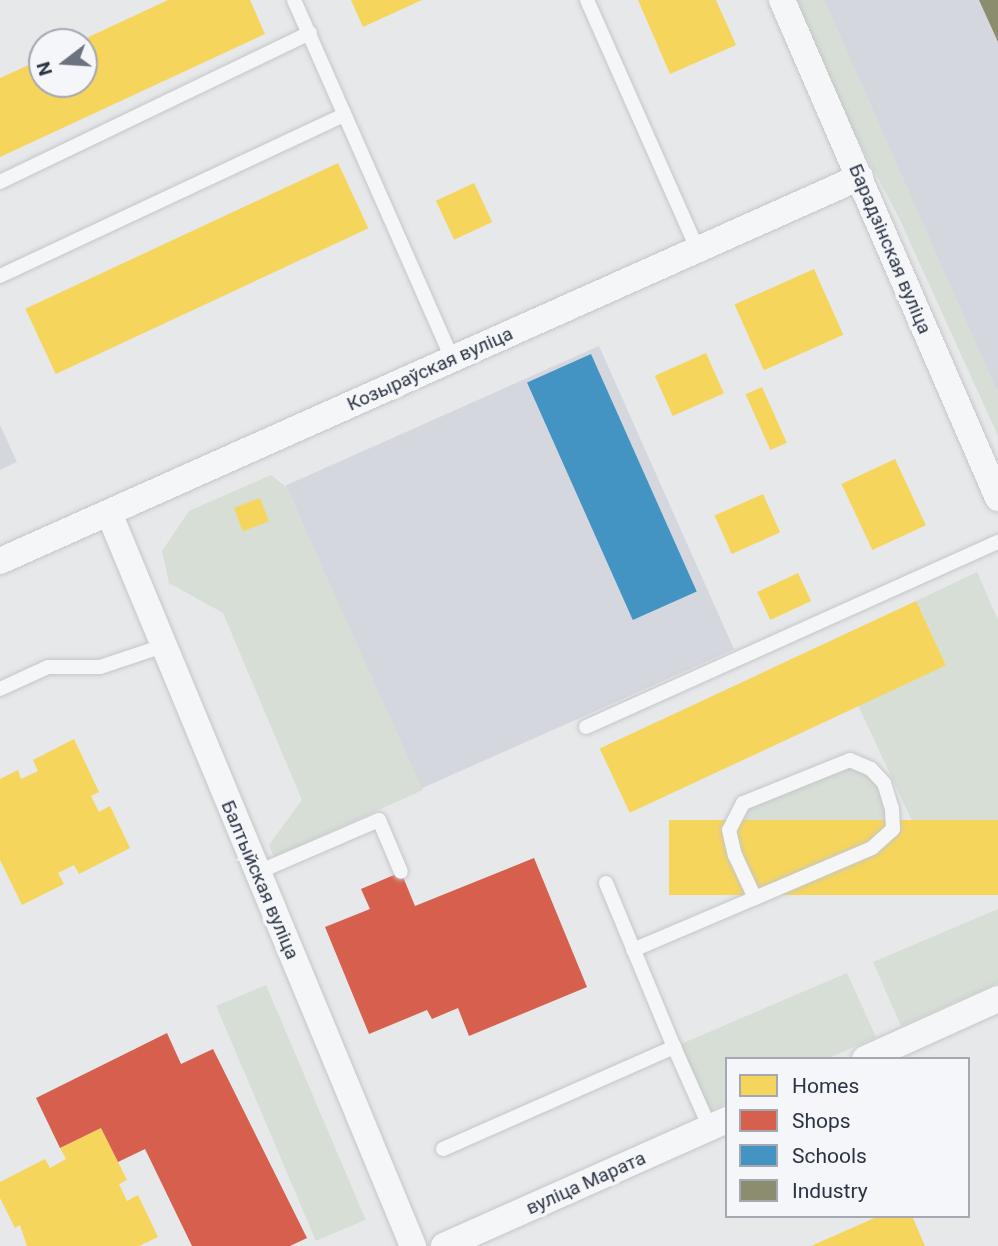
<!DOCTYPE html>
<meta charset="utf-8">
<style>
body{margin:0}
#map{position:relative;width:998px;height:1246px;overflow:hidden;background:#e6e8ea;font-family:Roboto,sans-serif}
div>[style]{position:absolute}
.built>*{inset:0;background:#d4d7dd;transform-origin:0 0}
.green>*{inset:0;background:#d6ded6;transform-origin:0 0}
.homes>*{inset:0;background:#f6d55c;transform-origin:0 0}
.shops>*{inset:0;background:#d6604d}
.schools>*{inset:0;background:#4393c3;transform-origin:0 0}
.industry>*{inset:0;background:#8c8c6e}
.roads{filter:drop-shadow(0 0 2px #c4c6c8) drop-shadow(0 0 2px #c4c6c8)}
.lane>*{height:14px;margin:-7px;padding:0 7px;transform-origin:7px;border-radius:7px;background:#f5f6f7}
.street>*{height:26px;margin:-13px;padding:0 13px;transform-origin:13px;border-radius:13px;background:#f5f6f7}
span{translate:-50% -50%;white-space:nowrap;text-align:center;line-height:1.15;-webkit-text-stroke:7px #f4f6f9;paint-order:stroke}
.street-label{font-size:19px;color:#2b3445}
.legend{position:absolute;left:725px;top:1057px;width:245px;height:161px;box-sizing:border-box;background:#f4f6f9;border:2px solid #a4a8b1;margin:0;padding:9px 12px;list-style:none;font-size:21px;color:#2b3445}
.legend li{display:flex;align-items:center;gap:14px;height:35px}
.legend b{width:35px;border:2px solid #a4a8b1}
.north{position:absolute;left:28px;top:28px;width:70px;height:70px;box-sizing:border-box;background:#f4f6f9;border:2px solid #a4a8b1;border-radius:50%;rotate:253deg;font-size:19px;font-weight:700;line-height:28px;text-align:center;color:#2b3445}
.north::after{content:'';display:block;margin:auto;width:24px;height:32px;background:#6c737f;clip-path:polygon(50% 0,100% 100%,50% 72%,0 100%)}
</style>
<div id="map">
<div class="built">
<i style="clip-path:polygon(824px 0,998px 0,998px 394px,895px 161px)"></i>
<i style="left:599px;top:346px;width:332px;height:343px;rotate:66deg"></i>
<i style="clip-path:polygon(0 425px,17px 462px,0 470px)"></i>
</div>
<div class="green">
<i style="clip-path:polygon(785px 0,824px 0,998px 394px,998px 436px,899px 218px)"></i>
<i style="clip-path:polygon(271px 475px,286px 487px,423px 790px,274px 857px,269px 845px,302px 800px,223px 613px,169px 583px,162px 551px,189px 511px)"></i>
<i style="clip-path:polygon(977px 572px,998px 620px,998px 820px,926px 851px,858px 705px,946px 665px,916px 601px)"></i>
<i style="clip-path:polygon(849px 768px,866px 775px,878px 787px,885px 810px,885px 825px,868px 841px,759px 888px,742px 853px,737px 831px,749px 809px)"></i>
<i style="clip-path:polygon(998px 909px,998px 983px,901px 1026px,873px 962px)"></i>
<i style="clip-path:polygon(847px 973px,876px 1037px,827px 1059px,727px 1059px,727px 1103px,704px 1113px,674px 1047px)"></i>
<i style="left:266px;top:985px;width:255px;height:54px;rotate:67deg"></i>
</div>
<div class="homes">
<i style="clip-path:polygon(168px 0,250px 0,265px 34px,0 157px,0 78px,42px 59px,42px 84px,84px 84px,84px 42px,78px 42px)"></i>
<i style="clip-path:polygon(351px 0,422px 0,363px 27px)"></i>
<i style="clip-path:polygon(638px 0,716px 0,736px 45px,670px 74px)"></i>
<i style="left:338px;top:163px;width:72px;height:345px;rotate:65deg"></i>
<i style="left:474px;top:183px;width:43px;height:42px;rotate:65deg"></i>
<i style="left:814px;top:269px;width:72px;height:87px;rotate:66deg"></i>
<i style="left:706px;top:353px;width:44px;height:56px;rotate:66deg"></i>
<i style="left:762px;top:387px;width:61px;height:18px;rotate:66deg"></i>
<i style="left:895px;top:459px;width:73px;height:59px;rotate:65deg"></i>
<i style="left:763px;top:494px;width:42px;height:53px;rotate:66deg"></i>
<i style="left:260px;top:498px;width:25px;height:28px;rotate:69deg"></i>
<i style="left:798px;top:573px;width:31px;height:45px;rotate:65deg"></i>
<i style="left:916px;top:601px;width:71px;height:349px;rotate:65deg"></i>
<i style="clip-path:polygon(74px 739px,99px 792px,91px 796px,99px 812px,110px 806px,130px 848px,79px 874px,74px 865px,58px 873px,64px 884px,22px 905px,0 860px,0 779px,18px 770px,21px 779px,38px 771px,33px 760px)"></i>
<i style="left:998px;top:820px;width:75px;height:329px;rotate:90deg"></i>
<i style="clip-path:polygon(101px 1128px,127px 1180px,119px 1184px,127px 1201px,138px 1195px,158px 1237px,139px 1246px,27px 1246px,20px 1225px,15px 1228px,0 1198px,0 1182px,45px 1159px,50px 1168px,66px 1159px,60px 1148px)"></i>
<i style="clip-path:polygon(879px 1216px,912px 1216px,925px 1246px,811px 1246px)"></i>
</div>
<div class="shops">
<i style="clip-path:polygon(534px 858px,587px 987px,469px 1036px,458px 1008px,432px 1019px,427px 1010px,369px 1034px,325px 927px,370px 909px,361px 889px,401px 872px,415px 906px)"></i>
<i style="clip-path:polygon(167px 1033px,181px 1064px,213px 1049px,307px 1238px,290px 1246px,192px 1246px,145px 1149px,118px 1162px,101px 1128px,60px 1148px,36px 1098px)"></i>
</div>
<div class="schools">
<i style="left:591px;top:354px;width:260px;height:70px;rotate:66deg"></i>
</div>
<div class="industry">
<i style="clip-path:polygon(979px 0,998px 0,998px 42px)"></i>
</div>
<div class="roads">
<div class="lane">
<i style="left:294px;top:0;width:392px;rotate:66.2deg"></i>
<i style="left:587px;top:0;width:274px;rotate:66.1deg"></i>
<i style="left:0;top:182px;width:344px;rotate:-25.7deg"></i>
<i style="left:0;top:276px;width:380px;rotate:-25.1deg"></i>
<i style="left:0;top:689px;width:53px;rotate:-24.6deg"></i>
<i style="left:48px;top:667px;width:52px"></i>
<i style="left:100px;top:667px;width:66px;rotate:-18.4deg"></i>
<i style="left:586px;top:727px;width:452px;rotate:-24.2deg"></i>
<i style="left:256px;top:873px;width:134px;rotate:-23.3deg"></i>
<i style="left:379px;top:820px;width:56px;rotate:67.1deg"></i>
<i style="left:606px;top:883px;width:178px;rotate:67.5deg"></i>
<i style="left:633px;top:950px;width:133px;rotate:-23.1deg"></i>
<i style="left:755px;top:898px;width:127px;rotate:-23.1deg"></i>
<i style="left:872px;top:848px;width:28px;rotate:-42deg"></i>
<i style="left:893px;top:829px;width:20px;rotate:-93deg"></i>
<i style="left:892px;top:809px;width:27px;rotate:-107deg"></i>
<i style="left:884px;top:783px;width:19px;rotate:-133deg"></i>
<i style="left:871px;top:769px;width:23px;rotate:-157deg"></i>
<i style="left:850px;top:760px;width:115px;rotate:158.1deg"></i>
<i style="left:743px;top:803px;width:30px;rotate:117deg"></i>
<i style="left:729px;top:830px;width:26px;rotate:77deg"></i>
<i style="left:735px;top:855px;width:47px;rotate:65.1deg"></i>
<i style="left:443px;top:1149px;width:253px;rotate:-23.8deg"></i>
<i style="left:674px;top:1047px;width:89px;rotate:66deg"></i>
</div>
<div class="street">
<i style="left:782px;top:0;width:543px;rotate:66.55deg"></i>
<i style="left:109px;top:513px;width:794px;rotate:67.47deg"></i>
<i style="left:0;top:561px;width:942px;rotate:-24.06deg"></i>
<i style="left:865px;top:1059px;width:146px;rotate:-24.3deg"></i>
<i style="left:444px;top:1246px;width:310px;rotate:-24deg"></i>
</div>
</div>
<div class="street-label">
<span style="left:890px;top:249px;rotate:67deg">Барадзінская вуліца</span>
<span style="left:430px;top:369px;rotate:-24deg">Козыраўская вуліца</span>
<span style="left:260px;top:880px;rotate:67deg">Балтыйская вуліца</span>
<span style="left:586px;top:1183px;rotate:-24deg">вуліца Марата</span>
</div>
<ul class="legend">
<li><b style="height:19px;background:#f6d55c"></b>Homes</li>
<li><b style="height:19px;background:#d6604d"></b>Shops</li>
<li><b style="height:19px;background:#4393c3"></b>Schools</li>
<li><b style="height:19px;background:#8c8c6e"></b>Industry</li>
</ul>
<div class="north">N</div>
</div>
